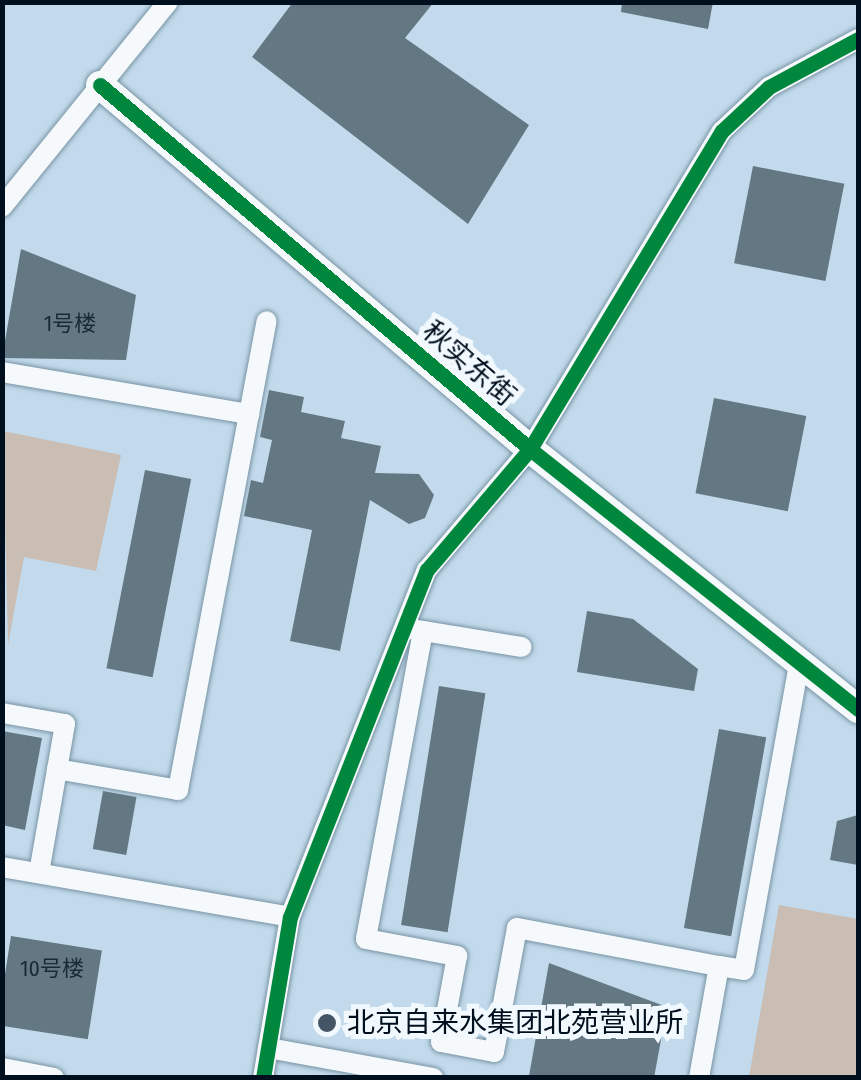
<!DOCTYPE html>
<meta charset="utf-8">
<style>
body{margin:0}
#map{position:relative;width:861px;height:1080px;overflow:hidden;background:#c2daeb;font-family:"Fira Sans Condensed","Noto Sans SC",sans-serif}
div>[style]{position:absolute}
.green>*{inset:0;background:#c9bdb4}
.building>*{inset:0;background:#637882;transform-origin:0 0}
.roads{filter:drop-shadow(0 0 2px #7894a4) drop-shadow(0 0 2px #7894a4)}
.minor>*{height:20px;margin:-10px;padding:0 10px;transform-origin:10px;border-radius:10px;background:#f6f9fc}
.tertiary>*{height:28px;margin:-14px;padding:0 14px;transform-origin:14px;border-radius:14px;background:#f6f9fc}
.cycleway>*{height:15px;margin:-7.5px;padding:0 7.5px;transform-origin:7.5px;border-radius:7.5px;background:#00873e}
.dots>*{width:28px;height:28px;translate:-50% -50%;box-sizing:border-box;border:5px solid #f1f8fe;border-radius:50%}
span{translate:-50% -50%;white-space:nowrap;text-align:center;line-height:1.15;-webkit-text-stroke:10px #f1f8fe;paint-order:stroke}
.number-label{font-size:22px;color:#192936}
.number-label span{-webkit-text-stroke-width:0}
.street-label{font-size:28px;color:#000f1d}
.poi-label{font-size:28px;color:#000f1d}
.left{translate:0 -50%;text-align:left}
.frame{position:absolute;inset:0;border:5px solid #000f1d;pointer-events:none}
</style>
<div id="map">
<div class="green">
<i style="clip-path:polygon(3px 431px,121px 455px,96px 571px,24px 557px,8px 645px)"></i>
<i style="clip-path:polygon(779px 905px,858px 919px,858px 1077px,749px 1077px)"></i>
</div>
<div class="building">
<i style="clip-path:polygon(293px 2px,434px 2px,405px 38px,529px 125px,468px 224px,252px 57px)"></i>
<i style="clip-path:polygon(622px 2px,713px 2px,708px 29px,621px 12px)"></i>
<i style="left:753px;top:166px;width:93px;height:99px;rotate:11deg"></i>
<i style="clip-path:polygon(21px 249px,136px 295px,126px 360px,2px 358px)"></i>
<i style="clip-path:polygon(269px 390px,304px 397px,301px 412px,345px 421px,341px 438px,381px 446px,375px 473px,419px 474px,434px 495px,425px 518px,409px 524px,370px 500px,340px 651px,290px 641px,312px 530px,244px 516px,251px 480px,263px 483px,272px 440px,260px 437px)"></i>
<i style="left:714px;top:398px;width:94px;height:97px;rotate:11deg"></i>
<i style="left:145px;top:470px;width:47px;height:202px;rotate:11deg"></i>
<i style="clip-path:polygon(587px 611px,633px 619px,698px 669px,694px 691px,577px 672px)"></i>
<i style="left:439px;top:686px;width:47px;height:242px;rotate:9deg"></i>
<i style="left:719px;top:729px;width:48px;height:202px;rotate:10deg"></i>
<i style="clip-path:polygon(2px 731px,42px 738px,25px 830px,2px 825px)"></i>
<i style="left:103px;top:791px;width:34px;height:59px;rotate:10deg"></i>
<i style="clip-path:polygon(858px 815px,858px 865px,830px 860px,837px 821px)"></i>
<i style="left:11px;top:936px;width:92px;height:90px;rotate:9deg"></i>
<i style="clip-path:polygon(549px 963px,667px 1007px,654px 1078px,529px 1076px)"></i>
</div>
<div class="roads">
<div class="minor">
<i style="left:2px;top:207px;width:264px;rotate:-51deg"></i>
<i style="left:2px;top:372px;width:251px;rotate:9.7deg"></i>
<i style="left:411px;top:629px;width:112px;rotate:9.2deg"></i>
<i style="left:423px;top:631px;width:313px;rotate:100.5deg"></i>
<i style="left:366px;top:939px;width:93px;rotate:10.6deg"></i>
<i style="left:457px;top:956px;width:87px;rotate:100.5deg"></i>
<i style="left:441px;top:1042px;width:54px;rotate:10.7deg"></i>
<i style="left:494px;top:1052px;width:126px;rotate:-79.5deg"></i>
<i style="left:517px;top:928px;width:206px;rotate:10.7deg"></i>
<i style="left:2px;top:713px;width:64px;rotate:9.9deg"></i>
<i style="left:65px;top:724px;width:151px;rotate:99.9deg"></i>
<i style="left:57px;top:769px;width:123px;rotate:9.8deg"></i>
<i style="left:178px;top:790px;width:477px;rotate:-79.3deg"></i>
<i style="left:2px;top:867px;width:292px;rotate:9.8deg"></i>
<i style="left:268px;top:1048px;width:168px;rotate:10.3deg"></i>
<i style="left:2px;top:1068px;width:53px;rotate:10.9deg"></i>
<i style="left:263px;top:1078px;width:163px;rotate:-80.5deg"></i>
<i style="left:290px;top:917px;width:373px;rotate:-68.5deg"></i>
<i style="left:427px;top:570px;width:159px;rotate:-49.6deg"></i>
<i style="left:530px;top:449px;width:371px;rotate:-58.9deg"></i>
<i style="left:722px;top:131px;width:64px;rotate:-43.1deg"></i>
<i style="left:769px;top:87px;width:101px;rotate:-28.3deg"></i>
<i style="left:699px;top:1078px;width:114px;rotate:-79.9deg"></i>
<i style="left:719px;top:966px;width:25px;rotate:9deg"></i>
<i style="left:744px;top:970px;width:312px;rotate:-79.8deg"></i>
</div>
<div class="tertiary">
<i style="left:100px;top:85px;width:563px;rotate:40.25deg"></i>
<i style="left:530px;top:449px;width:419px;rotate:38.4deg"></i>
</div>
</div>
<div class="cycleway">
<i style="left:100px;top:85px;width:563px;rotate:40.25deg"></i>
<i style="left:530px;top:449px;width:419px;rotate:38.4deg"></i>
<i style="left:263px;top:1078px;width:163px;rotate:-80.5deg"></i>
<i style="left:290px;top:917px;width:373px;rotate:-68.5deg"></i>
<i style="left:427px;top:570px;width:159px;rotate:-49.6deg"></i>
<i style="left:530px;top:449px;width:371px;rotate:-58.9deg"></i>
<i style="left:722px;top:131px;width:64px;rotate:-43.1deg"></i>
<i style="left:769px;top:87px;width:101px;rotate:-28.3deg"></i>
</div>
<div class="dots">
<i style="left:327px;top:1023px;background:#445665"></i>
</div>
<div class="number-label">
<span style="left:70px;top:324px">1号楼</span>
<span style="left:52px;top:969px">10号楼</span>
</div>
<div class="street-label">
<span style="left:469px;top:364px;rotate:41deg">秋实东街</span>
</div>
<div class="poi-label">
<span class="left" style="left:347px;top:1023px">北京自来水集团北苑营业所</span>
</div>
<div class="frame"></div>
</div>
